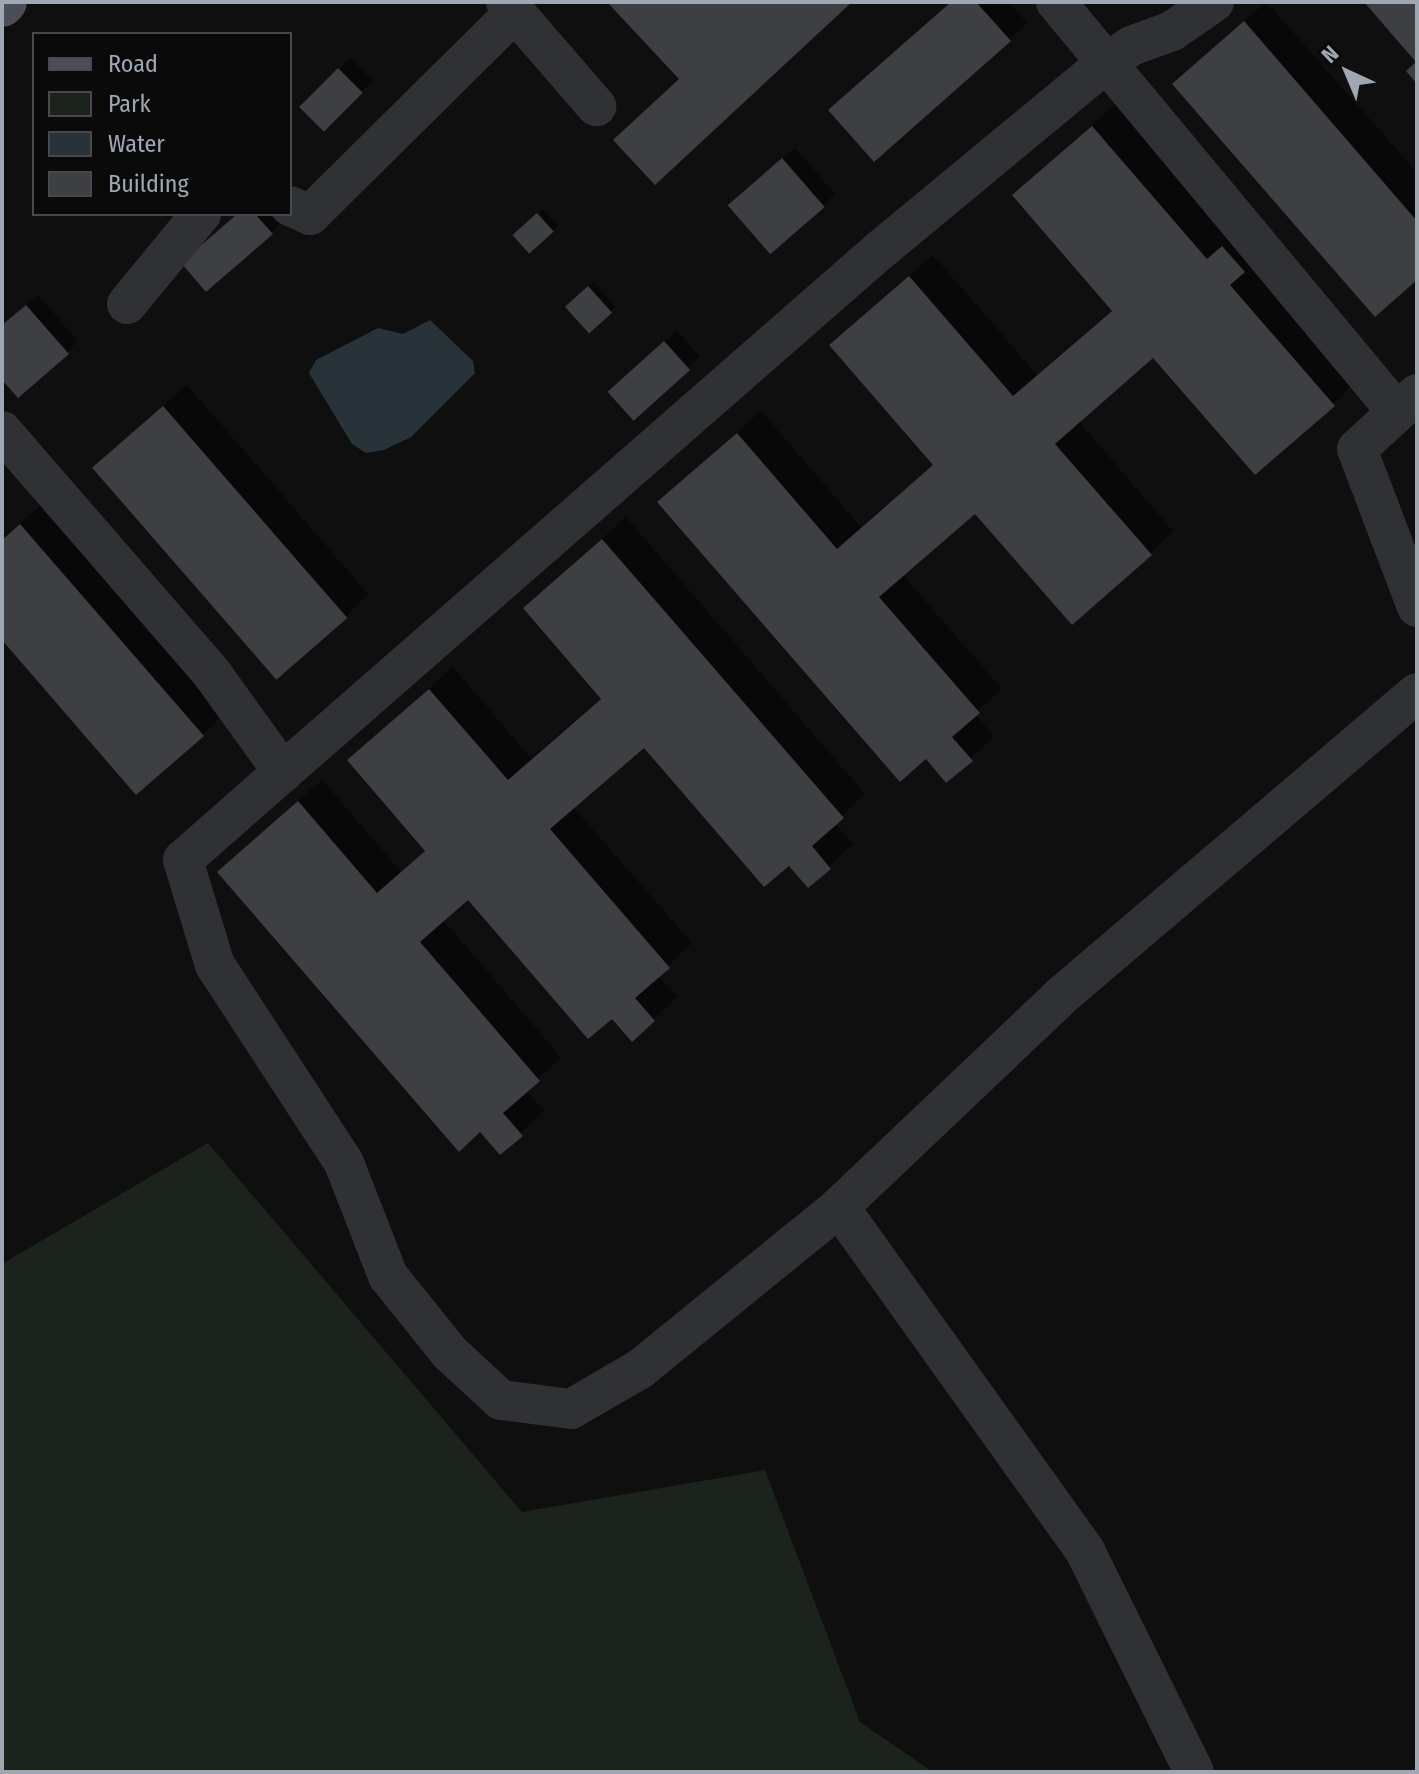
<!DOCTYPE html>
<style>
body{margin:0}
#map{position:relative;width:1419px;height:1774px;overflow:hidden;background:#0f0f10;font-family:"Fira Sans Condensed",sans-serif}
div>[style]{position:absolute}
.green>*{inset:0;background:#1b231c}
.water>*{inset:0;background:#283339}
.shadow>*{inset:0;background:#0007;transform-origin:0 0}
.building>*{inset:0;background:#3e3f43;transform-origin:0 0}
.minor>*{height:40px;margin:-20px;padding:0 20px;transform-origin:20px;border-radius:20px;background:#303135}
.major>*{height:44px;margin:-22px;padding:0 22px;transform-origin:22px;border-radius:22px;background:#4c4e55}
span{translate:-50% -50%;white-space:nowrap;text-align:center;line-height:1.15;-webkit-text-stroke:6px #0a0a0b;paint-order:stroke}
.frame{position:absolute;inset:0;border:4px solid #9fa7b2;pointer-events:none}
.legend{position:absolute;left:32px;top:32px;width:260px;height:184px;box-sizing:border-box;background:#0a0a0b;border:2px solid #46494e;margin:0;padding:10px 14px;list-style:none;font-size:24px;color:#9fa7b2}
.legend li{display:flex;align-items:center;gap:16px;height:40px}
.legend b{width:40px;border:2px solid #46494e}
.north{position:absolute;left:1307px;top:32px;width:80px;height:80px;-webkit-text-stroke:6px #0a0a0b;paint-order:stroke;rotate:316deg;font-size:22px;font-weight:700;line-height:32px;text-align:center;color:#9fa7b2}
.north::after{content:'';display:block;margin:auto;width:28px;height:36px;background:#9fa7b2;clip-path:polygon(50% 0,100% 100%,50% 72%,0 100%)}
</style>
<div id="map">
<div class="green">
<i style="clip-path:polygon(208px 1143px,522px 1512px,765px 1470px,860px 1722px,933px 1772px,2px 1772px,2px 1264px)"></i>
</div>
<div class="water">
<i style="clip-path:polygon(430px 320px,473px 361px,475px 373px,411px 437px,384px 450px,366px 453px,352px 444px,309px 373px,316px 360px,378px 328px,403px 334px)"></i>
</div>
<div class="shadow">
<i style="clip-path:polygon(951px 2px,1008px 2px,1027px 23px,1009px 40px)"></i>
<i style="clip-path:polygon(1266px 2px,1417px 172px,1417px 278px,1175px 84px)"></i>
<i style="left:350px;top:58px;width:32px;height:69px;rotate:44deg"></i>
<i style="clip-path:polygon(1116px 104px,1356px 381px,1333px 404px,1154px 355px,1078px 421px,1173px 531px,1150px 554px,975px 511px,902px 574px,1001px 688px,975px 714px,994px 736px,947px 780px,660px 502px,761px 411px,861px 527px,935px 464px,832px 345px,933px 255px,1037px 375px,1113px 309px,1014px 195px)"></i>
<i style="clip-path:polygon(795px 148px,835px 194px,772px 252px,743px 195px)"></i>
<i style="left:543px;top:209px;width:23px;height:38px;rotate:49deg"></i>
<i style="clip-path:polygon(238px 214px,276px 214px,282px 221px,271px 233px)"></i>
<i style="left:594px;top:282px;width:33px;height:36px;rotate:49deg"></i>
<i style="clip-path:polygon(38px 295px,78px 341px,67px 352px,2px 377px,2px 326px)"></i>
<i style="clip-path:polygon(677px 331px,700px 357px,633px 418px,621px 381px)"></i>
<i style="clip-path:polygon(187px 385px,368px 594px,346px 617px,96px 468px)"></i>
<i style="clip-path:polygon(44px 503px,225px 712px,203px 735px,2px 637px,2px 539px)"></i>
<i style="clip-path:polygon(626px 517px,865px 794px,835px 823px,853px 844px,809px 886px,789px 863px,644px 745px,573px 807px,692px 943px,658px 976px,677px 997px,632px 1039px,612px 1016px,468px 898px,443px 920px,561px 1057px,526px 1090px,544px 1111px,500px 1152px,219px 872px,322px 780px,401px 872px,426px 850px,349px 760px,453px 667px,531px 758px,602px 697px,525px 608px)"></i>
</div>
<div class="building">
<i style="clip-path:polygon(607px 2px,852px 2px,655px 185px,613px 140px,679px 79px)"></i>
<i style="clip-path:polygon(951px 2px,976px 2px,1011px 41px,874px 162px,828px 110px)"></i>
<i style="clip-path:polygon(1364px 2px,1417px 2px,1417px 84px,1406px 71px,1416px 62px)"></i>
<i style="clip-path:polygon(1244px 21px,1417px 221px,1417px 280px,1375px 317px,1172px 84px)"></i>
<i style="left:338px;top:68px;width:35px;height:55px;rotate:45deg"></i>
<i style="clip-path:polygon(1092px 126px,1207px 259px,1222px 246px,1245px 272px,1230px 285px,1335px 406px,1255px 475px,1153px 358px,1055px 444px,1152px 555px,1072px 625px,975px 514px,879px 597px,980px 713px,952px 737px,973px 761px,946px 783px,926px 759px,900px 782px,657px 502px,737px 433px,837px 549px,933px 465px,829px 345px,909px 276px,1013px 396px,1112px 311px,1012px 195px)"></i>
<i style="left:782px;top:158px;width:65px;height:72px;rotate:49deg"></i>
<i style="left:537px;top:213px;width:25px;height:33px;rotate:48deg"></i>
<i style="clip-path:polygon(237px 214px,255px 214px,273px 234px,206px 292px,181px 263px)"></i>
<i style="left:588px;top:286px;width:36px;height:31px;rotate:48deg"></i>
<i style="clip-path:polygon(26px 305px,69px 354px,18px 398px,2px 380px,2px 325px)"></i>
<i style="left:664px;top:341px;width:39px;height:76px;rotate:48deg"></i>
<i style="left:163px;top:406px;width:281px;height:94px;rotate:49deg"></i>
<i style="clip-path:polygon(20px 524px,204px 736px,136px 795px,2px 640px,2px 540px)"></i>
<i style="clip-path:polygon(602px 539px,844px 818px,812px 846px,831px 869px,808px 888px,789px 866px,764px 887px,644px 748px,550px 829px,670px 968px,635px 998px,655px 1021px,632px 1042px,612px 1019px,588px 1039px,468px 900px,420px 942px,540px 1081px,503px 1113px,523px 1136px,500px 1155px,480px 1132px,459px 1152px,217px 872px,298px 801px,377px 893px,425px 851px,347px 760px,429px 689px,508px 780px,601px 699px,523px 608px)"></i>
</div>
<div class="minor">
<i style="left:506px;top:2px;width:138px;rotate:49.1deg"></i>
<i style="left:1056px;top:2px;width:532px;rotate:50.26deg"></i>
<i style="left:290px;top:206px;width:22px;rotate:24deg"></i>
<i style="left:310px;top:215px;width:289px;rotate:-44.7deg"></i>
<i style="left:127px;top:304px;width:117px;rotate:-50.6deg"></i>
<i style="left:1417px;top:394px;width:81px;rotate:137.5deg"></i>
<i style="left:1357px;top:449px;width:169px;rotate:69.2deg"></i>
<i style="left:2px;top:431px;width:323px;rotate:49.1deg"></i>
<i style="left:213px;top:675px;width:120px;rotate:54.2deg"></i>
<i style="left:283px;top:772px;width:133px;rotate:138.7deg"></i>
<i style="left:183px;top:860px;width:110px;rotate:73.1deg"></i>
<i style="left:215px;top:965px;width:236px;rotate:56.9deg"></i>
<i style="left:344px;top:1163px;width:121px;rotate:68.7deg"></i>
<i style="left:388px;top:1276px;width:99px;rotate:51.2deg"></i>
<i style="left:450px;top:1353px;width:69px;rotate:42.7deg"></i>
<i style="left:501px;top:1400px;width:71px;rotate:7.3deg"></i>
<i style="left:571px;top:1409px;width:80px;rotate:-30.1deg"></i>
<i style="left:640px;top:1369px;width:257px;rotate:-39.1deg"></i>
<i style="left:839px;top:1207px;width:306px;rotate:-43.5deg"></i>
<i style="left:1061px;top:996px;width:467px;rotate:-40.4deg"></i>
<i style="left:283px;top:772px;width:792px;rotate:-41.16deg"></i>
<i style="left:879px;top:251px;width:295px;rotate:-39.6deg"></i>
<i style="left:1106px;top:63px;width:30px;rotate:-34deg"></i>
<i style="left:1131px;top:46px;width:44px;rotate:-20.1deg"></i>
<i style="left:1172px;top:31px;width:51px;rotate:-34.6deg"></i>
<i style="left:839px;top:1207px;width:423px;rotate:54.4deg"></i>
<i style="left:1085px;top:1551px;width:246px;rotate:63.7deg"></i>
</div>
<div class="major">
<i style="left:2px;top:5px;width:4px;rotate:-45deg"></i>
</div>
<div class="frame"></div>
<ul class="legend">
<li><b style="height:10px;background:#4c4e55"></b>Road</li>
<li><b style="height:22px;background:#1b231c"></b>Park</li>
<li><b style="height:22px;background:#283339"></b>Water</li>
<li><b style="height:22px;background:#3e3f43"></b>Building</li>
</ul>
<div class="north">N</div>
</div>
